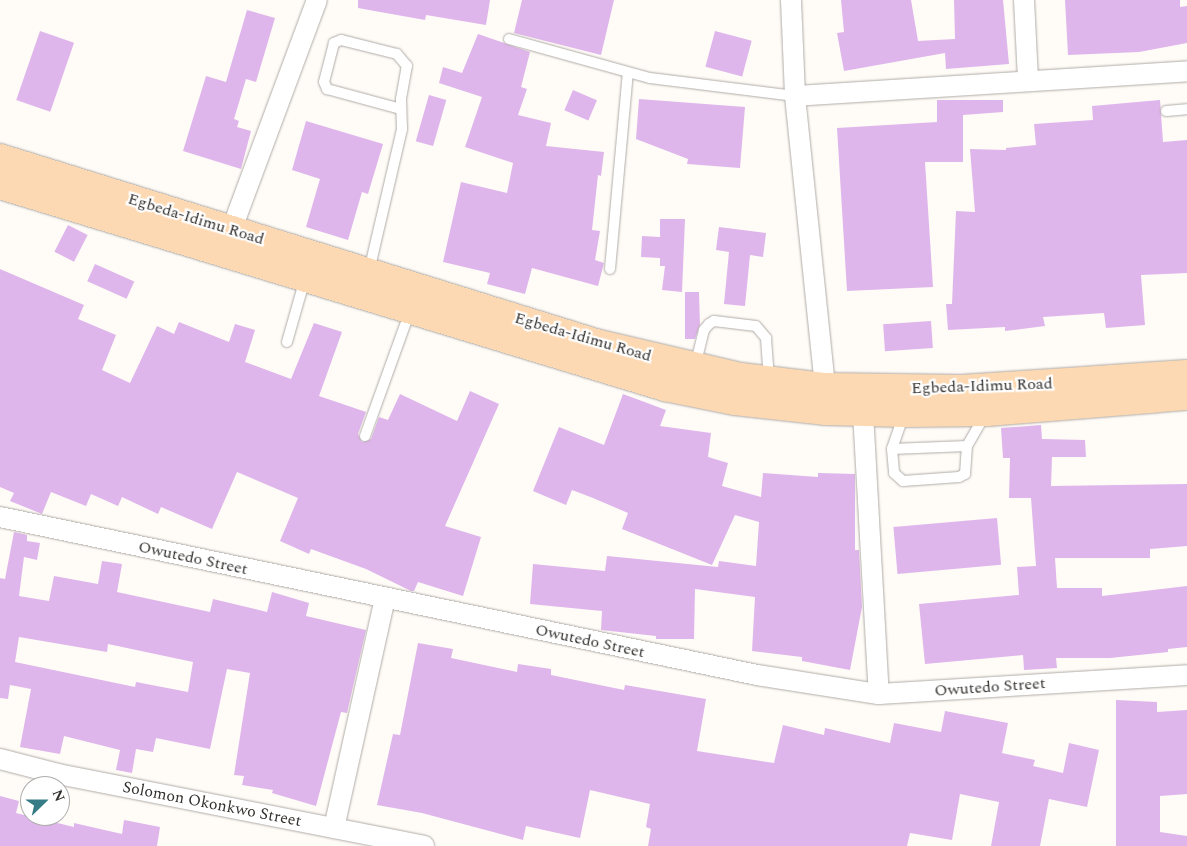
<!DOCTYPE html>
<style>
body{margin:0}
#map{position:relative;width:1187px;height:846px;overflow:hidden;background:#fffbf7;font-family:Spectral,serif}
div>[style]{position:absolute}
.building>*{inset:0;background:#dfb6eb;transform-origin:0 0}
.roads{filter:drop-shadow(0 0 1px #b0aca7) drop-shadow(0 0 1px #b0aca7)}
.service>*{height:10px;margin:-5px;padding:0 5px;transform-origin:5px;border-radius:5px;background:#fff}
.minor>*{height:20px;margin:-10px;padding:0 10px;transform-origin:10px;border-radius:10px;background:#fff}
.primary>*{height:28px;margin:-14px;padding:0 14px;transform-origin:14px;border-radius:14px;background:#fdd9b3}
span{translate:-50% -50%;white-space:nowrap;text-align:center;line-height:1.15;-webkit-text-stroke:4.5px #fff;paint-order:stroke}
.street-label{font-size:16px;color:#32302e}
.north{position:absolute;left:20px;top:776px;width:50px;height:50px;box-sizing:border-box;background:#fff;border:1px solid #adacab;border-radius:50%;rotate:68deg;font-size:14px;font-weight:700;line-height:20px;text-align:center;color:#32302e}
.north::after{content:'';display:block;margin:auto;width:18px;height:22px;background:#357c86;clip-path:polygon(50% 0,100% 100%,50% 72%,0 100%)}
</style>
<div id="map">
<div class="building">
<i style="clip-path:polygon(358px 0,490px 0,486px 25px,426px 15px,425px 20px,358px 8px)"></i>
<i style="clip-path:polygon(522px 0,614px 0,601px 55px,514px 33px)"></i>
<i style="clip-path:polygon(841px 0,911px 0,918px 41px,955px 39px,954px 0,1003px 0,1009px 64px,946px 69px,945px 53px,844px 71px,837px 33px,844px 32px)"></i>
<i style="clip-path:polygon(1065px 0,1180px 0,1180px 7px,1187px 6px,1187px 43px,1139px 52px,1068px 55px)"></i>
<i style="clip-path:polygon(247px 10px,275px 18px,256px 82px,246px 79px,234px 119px,239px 121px,237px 127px,251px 131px,241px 169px,183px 151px,206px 76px,226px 82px)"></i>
<i style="left:40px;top:31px;width:36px;height:73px;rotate:19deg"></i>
<i style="left:715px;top:31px;width:38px;height:37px;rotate:15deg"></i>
<i style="clip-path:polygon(478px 34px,530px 52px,521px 87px,527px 89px,518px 115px,551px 123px,546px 146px,604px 152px,601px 176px,598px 175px,592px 230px,600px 231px,595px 260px,604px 263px,598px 286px,532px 268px,525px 294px,487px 284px,490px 273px,443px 262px,461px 182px,507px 193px,513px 163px,465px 147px,482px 97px,439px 83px,443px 67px,462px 73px)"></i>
<i style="left:573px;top:90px;width:26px;height:22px;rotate:23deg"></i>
<i style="left:429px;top:95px;width:18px;height:48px;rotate:16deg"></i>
<i style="clip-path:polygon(639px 99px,745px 107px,740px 168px,687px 164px,688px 159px,636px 139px)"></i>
<i style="clip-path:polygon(937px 100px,1003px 100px,1003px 112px,963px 115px,963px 162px,925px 162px,933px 287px,847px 291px,837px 128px,937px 122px)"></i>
<i style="clip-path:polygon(1160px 100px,1163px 142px,1187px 140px,1187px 273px,1141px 275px,1145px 325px,1106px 328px,1104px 313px,1043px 317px,1045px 326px,1005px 331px,1005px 327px,948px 330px,946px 304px,952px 304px,956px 211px,975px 212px,970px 149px,1006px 150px,1006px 148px,1036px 145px,1034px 124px,1093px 120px,1092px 106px)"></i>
<i style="clip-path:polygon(306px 121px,383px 144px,368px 194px,362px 192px,348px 240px,306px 227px,320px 179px,292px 170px)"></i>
<i style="clip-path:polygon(660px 219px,685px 219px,682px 292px,662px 290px,665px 266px,660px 266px,660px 258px,641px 257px,642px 236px,660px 237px)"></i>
<i style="left:68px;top:225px;width:22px;height:30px;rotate:27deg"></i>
<i style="clip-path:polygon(719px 227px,766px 233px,763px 257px,750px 255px,745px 306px,724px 304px,729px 252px,716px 250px)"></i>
<i style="left:95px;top:264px;width:43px;height:19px;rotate:24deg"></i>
<i style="clip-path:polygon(0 269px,84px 305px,78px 319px,116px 335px,102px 370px,130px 383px,157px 326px,174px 334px,179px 322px,229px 342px,235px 324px,255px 330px,245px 362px,291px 379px,314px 323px,342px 332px,319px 396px,366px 412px,358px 434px,362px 442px,371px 439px,379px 417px,388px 420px,400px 394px,457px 421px,470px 391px,499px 404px,445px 526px,481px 537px,463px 596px,418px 582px,414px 591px,411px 591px,366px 569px,311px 549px,309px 554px,280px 541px,298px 498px,237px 472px,212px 529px,161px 507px,158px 514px,122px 497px,118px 506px,91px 494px,86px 506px,51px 492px,42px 514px,10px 501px,14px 493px,0 487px)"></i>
<i style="clip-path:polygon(685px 292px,699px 292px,700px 325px,695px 339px,685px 339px)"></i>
<i style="left:931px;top:321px;width:27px;height:48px;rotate:86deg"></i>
<i style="clip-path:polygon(623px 394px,666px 410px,660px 426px,711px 433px,708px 457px,728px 463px,722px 486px,761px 497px,763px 473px,818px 477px,818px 473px,855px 474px,855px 550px,859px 550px,862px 607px,850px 670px,802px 661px,802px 657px,752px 651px,755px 597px,695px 589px,694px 639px,656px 639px,656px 636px,601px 630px,602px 611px,530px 604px,533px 564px,605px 571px,607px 556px,718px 567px,719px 561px,756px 566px,759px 522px,735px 515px,712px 565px,622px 529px,628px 513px,593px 498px,572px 490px,566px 505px,533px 491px,559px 427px,604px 445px)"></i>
<i style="clip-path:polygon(1041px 425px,1042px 439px,1085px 440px,1086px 457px,1052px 457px,1051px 486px,1187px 484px,1187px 546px,1150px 549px,1150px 558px,1055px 558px,1057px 588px,1102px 588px,1102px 596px,1187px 586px,1187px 647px,1168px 649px,1168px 652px,1110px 658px,1056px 658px,1057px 668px,1024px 670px,1023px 655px,925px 664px,919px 604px,1019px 595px,1017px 567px,1036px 566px,1031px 498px,1009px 498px,1010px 458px,1003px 458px,1001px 428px)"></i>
<i style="left:997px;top:518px;width:47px;height:104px;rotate:85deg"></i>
<i style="clip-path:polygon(evenodd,14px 532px,27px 535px,27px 541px,40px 543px,37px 560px,24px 557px,19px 596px,49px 601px,54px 576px,98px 584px,102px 561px,122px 564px,117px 592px,210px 612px,213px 599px,267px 612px,272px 592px,309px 603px,306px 616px,366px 630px,347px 713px,341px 712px,316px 806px,272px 793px,273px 790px,242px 785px,244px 776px,234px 775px,250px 673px,227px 669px,210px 749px,156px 738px,153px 752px,136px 749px,132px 773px,116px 770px,120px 750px,64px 736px,60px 754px,20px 747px,31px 689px,10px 685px,8px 699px,0 698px,0 578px,5px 579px,14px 532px,19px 637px,107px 652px,108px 644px,193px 662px,188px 692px,136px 682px,135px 687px,15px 662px,19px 637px)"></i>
<i style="clip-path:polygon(418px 643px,453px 649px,451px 658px,517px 672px,518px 664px,551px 669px,551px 675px,624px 690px,625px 685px,706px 699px,697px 751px,774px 763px,783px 725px,824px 735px,825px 728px,890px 743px,894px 723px,941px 732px,945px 711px,1008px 723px,1002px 753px,1035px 760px,1033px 766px,1063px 773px,1069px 743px,1099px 750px,1087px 807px,1049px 799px,1040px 846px,991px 846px,999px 802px,960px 794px,952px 840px,910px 833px,907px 846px,648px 846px,651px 829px,646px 827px,650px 804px,590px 790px,580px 838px,526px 826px,523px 840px,422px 813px,377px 805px,393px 734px,400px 735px)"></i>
<i style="clip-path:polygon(1116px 700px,1157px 702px,1157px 712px,1187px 710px,1187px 794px,1160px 796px,1160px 832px,1187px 836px,1187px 846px,1116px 846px)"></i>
<i style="clip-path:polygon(0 796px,19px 801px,16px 813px,74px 827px,74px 823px,122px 834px,124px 820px,160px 827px,157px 846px,0 846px)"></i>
</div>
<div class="roads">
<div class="service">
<i style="left:509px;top:39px;width:146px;rotate:15.5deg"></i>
<i style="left:650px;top:78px;width:146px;rotate:7.1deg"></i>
<i style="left:1166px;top:111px;width:21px;rotate:-5deg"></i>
<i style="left:610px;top:269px;width:197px;rotate:-84.8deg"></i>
<i style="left:369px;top:271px;width:146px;rotate:-76.9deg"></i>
<i style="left:402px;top:129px;width:30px;rotate:-92deg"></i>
<i style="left:401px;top:99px;width:34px;rotate:-80deg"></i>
<i style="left:407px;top:66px;width:16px;rotate:-130deg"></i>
<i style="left:397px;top:54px;width:58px;rotate:-166deg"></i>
<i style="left:341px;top:40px;width:8px;rotate:157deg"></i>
<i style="left:334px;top:43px;width:40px;rotate:104.4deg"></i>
<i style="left:324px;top:82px;width:8px;rotate:67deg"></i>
<i style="left:327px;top:89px;width:77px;rotate:15.1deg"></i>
<i style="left:287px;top:342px;width:66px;rotate:-74.1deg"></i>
<i style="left:695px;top:366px;width:37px;rotate:-76deg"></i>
<i style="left:704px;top:330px;width:8px;rotate:-50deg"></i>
<i style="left:709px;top:324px;width:6px;rotate:-31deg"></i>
<i style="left:714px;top:321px;width:42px;rotate:6.8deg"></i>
<i style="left:756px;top:326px;width:16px;rotate:50deg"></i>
<i style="left:766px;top:338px;width:42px;rotate:85.9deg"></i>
<i style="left:904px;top:414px;width:37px;rotate:109deg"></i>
<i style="left:892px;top:449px;width:24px;rotate:85deg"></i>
<i style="left:894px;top:473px;width:12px;rotate:42deg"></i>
<i style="left:903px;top:481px;width:56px;rotate:-4.1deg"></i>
<i style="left:959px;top:477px;width:7px;rotate:-27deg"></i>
<i style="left:965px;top:474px;width:28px;rotate:-86deg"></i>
<i style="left:967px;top:446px;width:36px;rotate:-60deg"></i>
<i style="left:365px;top:436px;width:133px;rotate:-70.2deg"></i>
<i style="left:892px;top:449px;width:75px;rotate:-2.3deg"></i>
</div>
<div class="minor">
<i style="left:791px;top:0;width:96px;rotate:87.6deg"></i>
<i style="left:795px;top:96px;width:293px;rotate:84.1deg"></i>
<i style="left:1024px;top:0;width:79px;rotate:87.1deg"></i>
<i style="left:795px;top:96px;width:393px;rotate:-3.6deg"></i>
<i style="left:231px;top:231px;width:246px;rotate:-69.6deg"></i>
<i style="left:863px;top:412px;width:282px;rotate:86.8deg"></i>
<i style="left:0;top:517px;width:773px;rotate:11.79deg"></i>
<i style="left:757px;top:675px;width:123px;rotate:8.9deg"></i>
<i style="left:879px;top:694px;width:309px;rotate:-3.5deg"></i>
<i style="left:0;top:759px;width:60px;rotate:14.5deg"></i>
<i style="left:58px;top:774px;width:373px;rotate:11.1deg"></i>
<i style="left:334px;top:828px;width:236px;rotate:-77.5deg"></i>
</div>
<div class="primary">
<i style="left:0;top:158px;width:627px;rotate:17.25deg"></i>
<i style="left:599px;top:344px;width:146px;rotate:13.1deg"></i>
<i style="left:741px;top:377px;width:85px;rotate:6.8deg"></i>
<i style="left:825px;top:387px;width:136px;rotate:0.8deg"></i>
<i style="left:961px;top:389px;width:226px;rotate:-3.8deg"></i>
<i style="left:0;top:185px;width:695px;rotate:16.9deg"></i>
<i style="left:665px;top:387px;width:71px;rotate:11.3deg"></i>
<i style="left:735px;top:401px;width:92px;rotate:6.3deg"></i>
<i style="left:826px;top:411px;width:79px;rotate:1.5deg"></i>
<i style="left:905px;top:413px;width:82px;rotate:-0.7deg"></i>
<i style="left:987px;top:412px;width:201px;rotate:-4.6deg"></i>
</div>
</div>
<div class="street-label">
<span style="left:196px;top:219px;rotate:17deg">Egbeda-Idimu Road</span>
<span style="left:583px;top:337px;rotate:16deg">Egbeda-Idimu Road</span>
<span style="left:982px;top:386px;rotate:-2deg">Egbeda-Idimu Road</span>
<span style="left:193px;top:558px;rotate:12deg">Owutedo Street</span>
<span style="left:590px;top:641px;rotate:12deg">Owutedo Street</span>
<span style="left:990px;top:687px;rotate:-4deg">Owutedo Street</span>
<span style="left:212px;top:804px;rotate:11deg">Solomon Okonkwo Street</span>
</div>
<div class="north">N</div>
</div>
